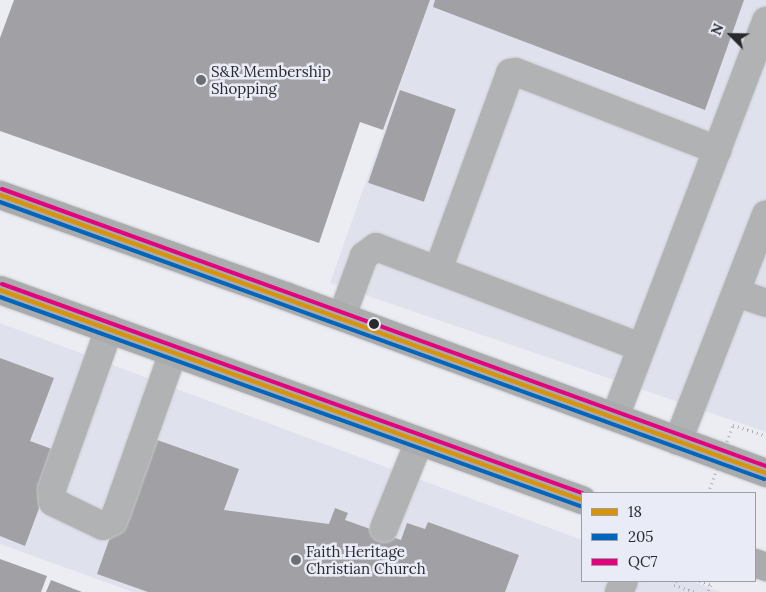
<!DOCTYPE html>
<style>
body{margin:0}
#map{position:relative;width:766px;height:592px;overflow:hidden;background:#ecedf3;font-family:Lora,serif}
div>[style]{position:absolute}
.built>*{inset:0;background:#dfe1ed}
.building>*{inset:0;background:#a1a1a5;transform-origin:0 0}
.path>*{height:3px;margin-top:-1.5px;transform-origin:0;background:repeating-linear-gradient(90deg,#acadb0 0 1px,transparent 0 5px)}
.roads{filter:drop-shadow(0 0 1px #cacbcf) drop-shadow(0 0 1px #cacbcf)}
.minor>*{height:28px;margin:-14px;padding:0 14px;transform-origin:14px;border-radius:14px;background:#b1b2b4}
.major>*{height:28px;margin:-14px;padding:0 14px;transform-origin:14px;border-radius:14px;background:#aaabad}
.path-bridge>*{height:3px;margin-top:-1.5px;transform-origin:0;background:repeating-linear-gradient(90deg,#acadb0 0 1px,transparent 0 5px)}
.bus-1>*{height:4px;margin:-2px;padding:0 2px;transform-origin:2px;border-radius:2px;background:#d89307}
.bus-2>*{height:4px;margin:-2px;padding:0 2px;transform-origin:2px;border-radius:2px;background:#0065bd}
.bus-3>*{height:4px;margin:-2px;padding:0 2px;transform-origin:2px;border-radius:2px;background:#e5007d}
.dots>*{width:14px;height:14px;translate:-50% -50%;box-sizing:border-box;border:2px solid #e9ebf6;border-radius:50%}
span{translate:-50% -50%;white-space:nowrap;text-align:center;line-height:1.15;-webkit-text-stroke:5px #e9ebf6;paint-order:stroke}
.poi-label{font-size:15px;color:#292a2e}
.left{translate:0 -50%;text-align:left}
.legend{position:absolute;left:581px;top:492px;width:175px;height:90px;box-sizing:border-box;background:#e9ebf6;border:1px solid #9c9ea6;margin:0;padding:6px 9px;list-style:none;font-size:15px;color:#292a2e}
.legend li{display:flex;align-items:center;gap:10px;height:25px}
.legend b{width:25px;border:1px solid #9c9ea6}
.north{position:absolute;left:706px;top:10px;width:50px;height:50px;-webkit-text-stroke:4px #e9ebf6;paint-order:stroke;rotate:293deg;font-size:14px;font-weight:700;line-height:20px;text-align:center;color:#292a2e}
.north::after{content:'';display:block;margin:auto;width:18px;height:22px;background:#292a2e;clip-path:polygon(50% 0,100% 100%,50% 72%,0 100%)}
</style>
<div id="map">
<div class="built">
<i style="clip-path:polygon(430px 0,766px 0,766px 432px,330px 283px)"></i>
<i style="clip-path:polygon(0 323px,582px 540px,582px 581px,691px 581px,721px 592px,133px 592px,0 544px)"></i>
</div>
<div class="building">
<i style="clip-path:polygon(14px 0,430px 0,383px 130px,360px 122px,319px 243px,0 131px,0 38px)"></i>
<i style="clip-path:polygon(435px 0,744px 0,705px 110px,433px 7px)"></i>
<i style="left:400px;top:90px;width:59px;height:98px;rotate:19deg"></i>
<i style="clip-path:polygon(0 358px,54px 378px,30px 441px,60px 452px,25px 546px,0 536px)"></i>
<i style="clip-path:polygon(146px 436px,239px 469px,224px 510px,329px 524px,335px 508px,348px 513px,345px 520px,401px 540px,407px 523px,425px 529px,428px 522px,519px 555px,505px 592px,148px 592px,97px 574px)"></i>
<i style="clip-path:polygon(0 559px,47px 576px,41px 592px,0 592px)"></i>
<i style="clip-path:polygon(51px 580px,82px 592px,46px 592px)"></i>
</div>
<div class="path">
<i style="left:733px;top:425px;width:35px;rotate:18deg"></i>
<i style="left:676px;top:581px;width:4px;rotate:117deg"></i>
<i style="left:674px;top:585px;width:22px;rotate:18deg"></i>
<i style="left:699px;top:581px;width:13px;rotate:18deg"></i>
<i style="left:711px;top:585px;width:8px;rotate:113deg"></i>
</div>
<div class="roads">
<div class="minor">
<i style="left:717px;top:150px;width:138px;rotate:-69.2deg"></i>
<i style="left:438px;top:270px;width:210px;rotate:-69.9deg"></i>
<i style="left:510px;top:73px;width:6px;rotate:-9deg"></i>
<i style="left:516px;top:72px;width:216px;rotate:21.2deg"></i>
<i style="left:717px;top:150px;width:286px;rotate:110.9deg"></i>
<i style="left:737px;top:293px;width:31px;rotate:19deg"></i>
<i style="left:342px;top:316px;width:64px;rotate:-69.9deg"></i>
<i style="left:364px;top:256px;width:15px;rotate:-37deg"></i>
<i style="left:376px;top:247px;width:283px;rotate:20.7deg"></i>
<i style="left:109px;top:329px;width:170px;rotate:109.6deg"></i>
<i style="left:52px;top:489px;width:13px;rotate:86deg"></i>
<i style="left:53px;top:502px;width:55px;rotate:25.6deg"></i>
<i style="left:103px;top:526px;width:11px;rotate:-27deg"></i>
<i style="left:113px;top:521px;width:11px;rotate:-68deg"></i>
<i style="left:117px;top:511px;width:168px;rotate:-70.5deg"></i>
<i style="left:678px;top:441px;width:243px;rotate:-68.8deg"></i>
<i style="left:384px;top:528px;width:93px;rotate:-67.9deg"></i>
<i style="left:619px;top:592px;width:12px;rotate:-66deg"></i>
</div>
<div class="major">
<i style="left:0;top:195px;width:302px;rotate:19.5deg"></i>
<i style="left:285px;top:296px;width:513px;rotate:20.2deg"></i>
<i style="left:0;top:290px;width:619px;rotate:19.84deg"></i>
<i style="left:755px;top:563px;width:12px;rotate:20deg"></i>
</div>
</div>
<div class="path-bridge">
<i style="left:708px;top:493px;width:72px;rotate:-69.8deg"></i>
</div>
<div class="bus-1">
<i style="left:0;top:195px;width:815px;rotate:19.95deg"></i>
<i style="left:0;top:290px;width:619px;rotate:19.84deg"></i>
</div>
<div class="bus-2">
<i style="left:0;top:202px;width:813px;rotate:19.93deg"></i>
<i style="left:0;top:297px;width:617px;rotate:19.82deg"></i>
</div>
<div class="bus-3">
<i style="left:2px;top:189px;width:813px;rotate:19.93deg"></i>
<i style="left:2px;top:284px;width:617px;rotate:19.82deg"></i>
</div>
<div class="dots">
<i style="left:201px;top:80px;background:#6d6e73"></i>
<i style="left:374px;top:324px;background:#292a2e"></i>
<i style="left:296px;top:560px;background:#6d6e73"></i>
</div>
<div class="poi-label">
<span class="left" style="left:211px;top:80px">S&amp;R Membership<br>Shopping</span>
<span class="left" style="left:306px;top:560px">Faith Heritage<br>Christian Church</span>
</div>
<ul class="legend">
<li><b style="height:6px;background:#d89307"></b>18</li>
<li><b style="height:6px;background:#0065bd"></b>205</li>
<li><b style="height:6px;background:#e5007d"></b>QC7</li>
</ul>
<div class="north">N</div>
</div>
